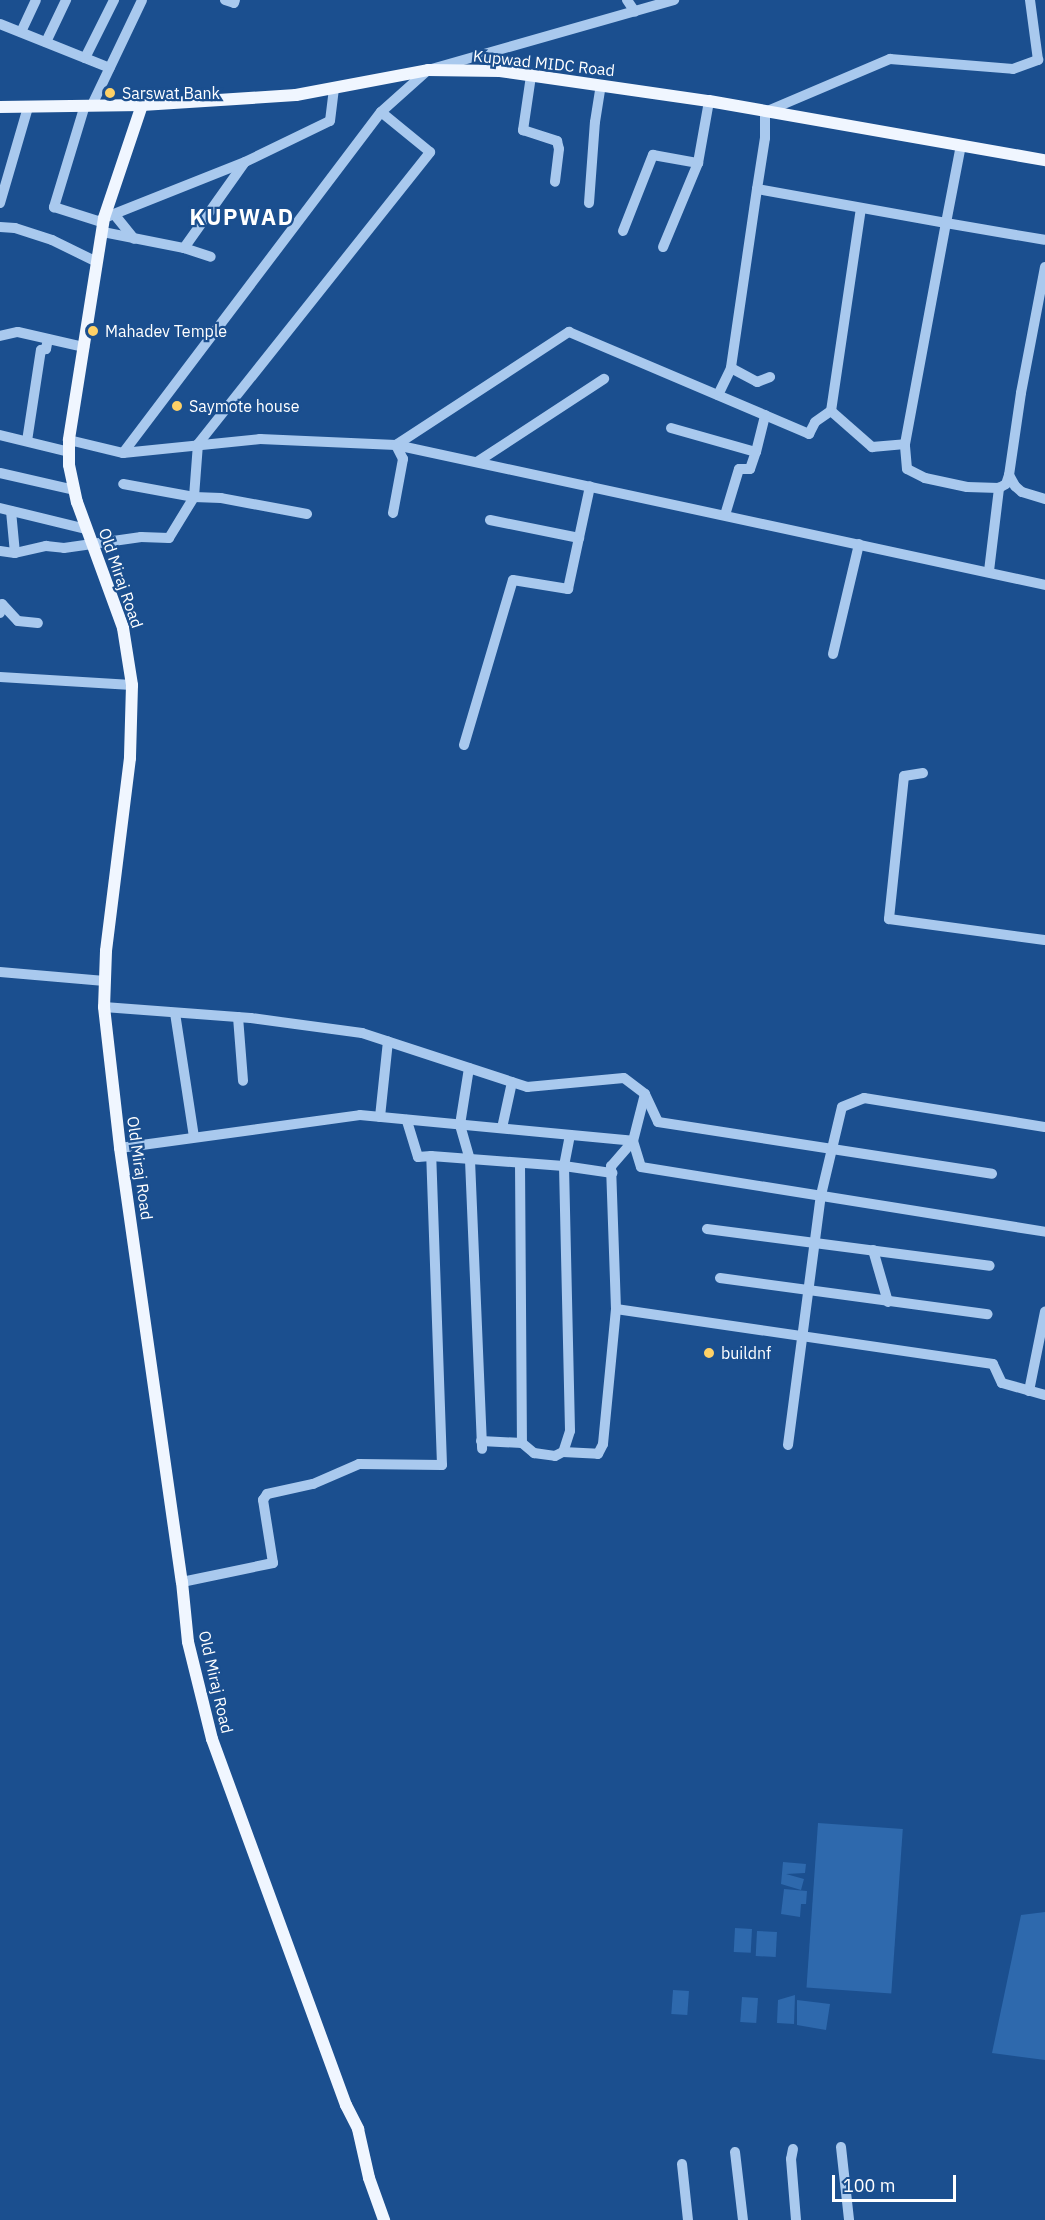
<!DOCTYPE html>
<style>
body{margin:0}
#map{position:relative;width:1045px;height:2220px;overflow:hidden;background:#1b4f8f;font-family:"IBM Plex Sans",sans-serif}
div>[style]{position:absolute}
.green>*{inset:0;background:#2e69ad;transform-origin:0 0}
.minor>*{height:10px;margin:-5px;padding:0 5px;transform-origin:5px;border-radius:5px;background:#a9c9ee}
.major>*{height:12px;margin:-6px;padding:0 6px;transform-origin:6px;border-radius:6px;background:#f0f6ff}
.dots>*{width:16px;height:16px;translate:-50% -50%;box-sizing:border-box;border:3px solid #1b4f8f;border-radius:50%}
span{translate:-50% -50%;white-space:nowrap;text-align:center;line-height:1.15;-webkit-text-stroke:4.5px #1b4f8f;paint-order:stroke}
.street-label{font-size:16px;color:#fff}
.poi-label{font-size:16px;color:#fff}
.left{translate:0 -50%;text-align:left}
.district-label{font-size:22px;color:#fff;font-weight:700;letter-spacing:1.5px}
.scale{position:absolute;left:832px;top:2175px;width:124px;height:27px;box-sizing:border-box;border:3px solid #fff;border-top:0;padding-left:8px;font-size:18px;line-height:21px;white-space:nowrap;color:#fff;-webkit-text-stroke:4px #1b4f8f;paint-order:stroke}
</style>
<div id="map">
<div class="green">
<i style="left:818px;top:1823px;width:85px;height:165px;rotate:4deg"></i>
<i style="clip-path:polygon(783px 1862px,806px 1864px,805px 1873px,786px 1874px,804px 1879px,801px 1890px,781px 1884px)"></i>
<i style="clip-path:polygon(784px 1889px,807px 1891px,806px 1904px,801px 1904px,800px 1917px,781px 1914px)"></i>
<i style="clip-path:polygon(1045px 1912px,1045px 2060px,992px 2053px,1021px 1915px)"></i>
<i style="left:735px;top:1928px;width:17px;height:24px;rotate:3deg"></i>
<i style="left:757px;top:1931px;width:20px;height:25px;rotate:3deg"></i>
<i style="left:673px;top:1990px;width:16px;height:24px;rotate:4deg"></i>
<i style="clip-path:polygon(795px 1995px,794px 2024px,777px 2023px,778px 2000px)"></i>
<i style="left:742px;top:1997px;width:16px;height:25px;rotate:4deg"></i>
<i style="clip-path:polygon(797px 2000px,830px 2004px,826px 2030px,797px 2025px)"></i>
</div>
<div class="minor">
<i style="left:225px;top:0;width:9px;rotate:18deg"></i>
<i style="left:234px;top:3px;width:3px;rotate:-72deg"></i>
<i style="left:627px;top:0;width:14px;rotate:56deg"></i>
<i style="left:0;top:24px;width:118px;rotate:21.8deg"></i>
<i style="left:21px;top:32px;width:35px;rotate:-65deg"></i>
<i style="left:46px;top:42px;width:47px;rotate:-64.5deg"></i>
<i style="left:85px;top:58px;width:65px;rotate:-63.4deg"></i>
<i style="left:531px;top:76px;width:55px;rotate:98.4deg"></i>
<i style="left:523px;top:130px;width:36px;rotate:18deg"></i>
<i style="left:557px;top:141px;width:8px;rotate:76deg"></i>
<i style="left:559px;top:149px;width:33px;rotate:97deg"></i>
<i style="left:85px;top:105px;width:107px;rotate:106.9deg"></i>
<i style="left:54px;top:207px;width:52px;rotate:17.7deg"></i>
<i style="left:92px;top:105px;width:116px;rotate:-64.5deg"></i>
<i style="left:961px;top:145px;width:79px;rotate:100.9deg"></i>
<i style="left:946px;top:223px;width:192px;rotate:-169.8deg"></i>
<i style="left:757px;top:189px;width:52px;rotate:-81.1deg"></i>
<i style="left:765px;top:138px;width:26px;rotate:-90deg"></i>
<i style="left:765px;top:112px;width:136px;rotate:-23deg"></i>
<i style="left:890px;top:59px;width:123px;rotate:4.6deg"></i>
<i style="left:1013px;top:69px;width:27px;rotate:-20deg"></i>
<i style="left:1038px;top:60px;width:61px;rotate:-97.6deg"></i>
<i style="left:698px;top:163px;width:63px;rotate:-79.9deg"></i>
<i style="left:757px;top:189px;width:181px;rotate:98.3deg"></i>
<i style="left:731px;top:368px;width:30px;rotate:28deg"></i>
<i style="left:757px;top:382px;width:14px;rotate:-21deg"></i>
<i style="left:0;top:203px;width:100px;rotate:-73.7deg"></i>
<i style="left:589px;top:203px;width:81px;rotate:-85.8deg"></i>
<i style="left:595px;top:122px;width:36px;rotate:-81deg"></i>
<i style="left:861px;top:208px;width:205px;rotate:98.4deg"></i>
<i style="left:831px;top:411px;width:55px;rotate:41.3deg"></i>
<i style="left:872px;top:447px;width:33px;rotate:-5deg"></i>
<i style="left:114px;top:214px;width:32px;rotate:51deg"></i>
<i style="left:104px;top:218px;width:152px;rotate:-21.7deg"></i>
<i style="left:245px;top:162px;width:94px;rotate:-25.8deg"></i>
<i style="left:330px;top:121px;width:32px;rotate:-83deg"></i>
<i style="left:0;top:227px;width:15px;rotate:4deg"></i>
<i style="left:15px;top:228px;width:39px;rotate:18deg"></i>
<i style="left:52px;top:240px;width:50px;rotate:26.1deg"></i>
<i style="left:623px;top:231px;width:82px;rotate:-68.5deg"></i>
<i style="left:653px;top:155px;width:46px;rotate:10.1deg"></i>
<i style="left:698px;top:163px;width:91px;rotate:112.6deg"></i>
<i style="left:103px;top:232px;width:83px;rotate:11.2deg"></i>
<i style="left:184px;top:248px;width:105px;rotate:-54.7deg"></i>
<i style="left:184px;top:248px;width:28px;rotate:18deg"></i>
<i style="left:1045px;top:267px;width:128px;rotate:100.8deg"></i>
<i style="left:1021px;top:393px;width:83px;rotate:98.3deg"></i>
<i style="left:1009px;top:475px;width:13px;rotate:61deg"></i>
<i style="left:1015px;top:486px;width:9px;rotate:41deg"></i>
<i style="left:1022px;top:492px;width:24px;rotate:17deg"></i>
<i style="left:0;top:336px;width:18px;rotate:-13deg"></i>
<i style="left:18px;top:332px;width:68px;rotate:12.8deg"></i>
<i style="left:718px;top:395px;width:30px;rotate:-64deg"></i>
<i style="left:671px;top:428px;width:88px;rotate:15.8deg"></i>
<i style="left:756px;top:452px;width:38px;rotate:-76deg"></i>
<i style="left:0;top:435px;width:71px;rotate:13.8deg"></i>
<i style="left:69px;top:440px;width:56px;rotate:13.5deg"></i>
<i style="left:123px;top:453px;width:138px;rotate:-5.8deg"></i>
<i style="left:260px;top:439px;width:136px;rotate:2.5deg"></i>
<i style="left:396px;top:445px;width:664px;rotate:12.17deg"></i>
<i style="left:27px;top:441px;width:92px;rotate:-81.3deg"></i>
<i style="left:41px;top:350px;width:5px;rotate:-11deg"></i>
<i style="left:46px;top:349px;width:10px;rotate:-79deg"></i>
<i style="left:396px;top:445px;width:207px;rotate:-33.2deg"></i>
<i style="left:569px;top:332px;width:261px;rotate:23deg"></i>
<i style="left:809px;top:434px;width:13px;rotate:-63deg"></i>
<i style="left:815px;top:422px;width:19px;rotate:-35deg"></i>
<i style="left:123px;top:453px;width:428px;rotate:-52.9deg"></i>
<i style="left:381px;top:112px;width:63px;rotate:-41.8deg"></i>
<i style="left:428px;top:70px;width:256px;rotate:-15.9deg"></i>
<i style="left:477px;top:462px;width:152px;rotate:-33.2deg"></i>
<i style="left:0;top:473px;width:77px;rotate:12.8deg"></i>
<i style="left:1009px;top:475px;width:9px;rotate:108deg"></i>
<i style="left:1006px;top:484px;width:8px;rotate:150deg"></i>
<i style="left:999px;top:488px;width:32px;rotate:-178deg"></i>
<i style="left:967px;top:487px;width:43px;rotate:-167.9deg"></i>
<i style="left:925px;top:478px;width:20px;rotate:-153deg"></i>
<i style="left:907px;top:469px;width:25px;rotate:-95deg"></i>
<i style="left:905px;top:444px;width:225px;rotate:-79.5deg"></i>
<i style="left:946px;top:223px;width:100px;rotate:9.7deg"></i>
<i style="left:0;top:508px;width:89px;rotate:13.7deg"></i>
<i style="left:11px;top:511px;width:42px;rotate:84.6deg"></i>
<i style="left:393px;top:513px;width:55px;rotate:-79.5deg"></i>
<i style="left:403px;top:459px;width:16px;rotate:-117deg"></i>
<i style="left:307px;top:514px;width:87px;rotate:-169.5deg"></i>
<i style="left:221px;top:498px;width:27px;rotate:-178deg"></i>
<i style="left:194px;top:497px;width:53px;rotate:-85.7deg"></i>
<i style="left:198px;top:444px;width:373px;rotate:-51.5deg"></i>
<i style="left:430px;top:152px;width:63px;rotate:-140.8deg"></i>
<i style="left:725px;top:515px;width:48px;rotate:-73.1deg"></i>
<i style="left:739px;top:469px;width:11px"></i>
<i style="left:750px;top:469px;width:18px;rotate:-71deg"></i>
<i style="left:490px;top:520px;width:91px;rotate:11.4deg"></i>
<i style="left:0;top:551px;width:15px;rotate:8deg"></i>
<i style="left:15px;top:553px;width:32px;rotate:-13deg"></i>
<i style="left:46px;top:546px;width:18px;rotate:6deg"></i>
<i style="left:64px;top:548px;width:78px;rotate:-8.1deg"></i>
<i style="left:141px;top:537px;width:28px;rotate:2deg"></i>
<i style="left:169px;top:538px;width:48px;rotate:-58.6deg"></i>
<i style="left:194px;top:497px;width:72px;rotate:-169.6deg"></i>
<i style="left:989px;top:571px;width:84px;rotate:-83.1deg"></i>
<i style="left:0;top:613px;width:9px;rotate:-77deg"></i>
<i style="left:2px;top:604px;width:23px;rotate:47deg"></i>
<i style="left:18px;top:621px;width:20px;rotate:6deg"></i>
<i style="left:833px;top:654px;width:113px;rotate:-76.7deg"></i>
<i style="left:0;top:677px;width:132px;rotate:3.5deg"></i>
<i style="left:464px;top:745px;width:172px;rotate:-73.5deg"></i>
<i style="left:513px;top:580px;width:56px;rotate:9.3deg"></i>
<i style="left:568px;top:589px;width:105px;rotate:-77.9deg"></i>
<i style="left:923px;top:773px;width:19px;rotate:171deg"></i>
<i style="left:904px;top:776px;width:144px;rotate:96deg"></i>
<i style="left:889px;top:919px;width:157px;rotate:7.7deg"></i>
<i style="left:0;top:972px;width:105px;rotate:4.9deg"></i>
<i style="left:104px;top:1007px;width:147px;rotate:4.3deg"></i>
<i style="left:251px;top:1018px;width:112px;rotate:7.7deg"></i>
<i style="left:362px;top:1033px;width:174px;rotate:18.1deg"></i>
<i style="left:527px;top:1087px;width:97px;rotate:-5.3deg"></i>
<i style="left:624px;top:1078px;width:26px;rotate:37deg"></i>
<i style="left:645px;top:1094px;width:31px;rotate:65deg"></i>
<i style="left:658px;top:1122px;width:338px;rotate:8.8deg"></i>
<i style="left:175px;top:1013px;width:125px;rotate:81.3deg"></i>
<i style="left:238px;top:1017px;width:64px;rotate:85.5deg"></i>
<i style="left:469px;top:1068px;width:58px;rotate:99deg"></i>
<i style="left:460px;top:1125px;width:36px;rotate:74deg"></i>
<i style="left:470px;top:1160px;width:289px;rotate:87.6deg"></i>
<i style="left:645px;top:1094px;width:49px;rotate:104.3deg"></i>
<i style="left:633px;top:1141px;width:33px;rotate:131deg"></i>
<i style="left:611px;top:1166px;width:143px;rotate:88deg"></i>
<i style="left:616px;top:1309px;width:381px;rotate:8.3deg"></i>
<i style="left:993px;top:1364px;width:21px;rotate:65deg"></i>
<i style="left:1002px;top:1383px;width:45px;rotate:15.6deg"></i>
<i style="left:380px;top:1117px;width:76px;rotate:-84deg"></i>
<i style="left:502px;top:1128px;width:47px;rotate:-77.7deg"></i>
<i style="left:570px;top:1135px;width:32px;rotate:101deg"></i>
<i style="left:564px;top:1166px;width:49px;rotate:8.3deg"></i>
<i style="left:120px;top:1148px;width:242px;rotate:-7.8deg"></i>
<i style="left:360px;top:1115px;width:274px;rotate:5.4deg"></i>
<i style="left:633px;top:1141px;width:27px;rotate:73deg"></i>
<i style="left:641px;top:1167px;width:409px;rotate:9.1deg"></i>
<i style="left:431px;top:1156px;width:133px;rotate:4.3deg"></i>
<i style="left:564px;top:1166px;width:265px;rotate:88.7deg"></i>
<i style="left:570px;top:1431px;width:22px;rotate:108deg"></i>
<i style="left:520px;top:1163px;width:280px;rotate:89.6deg"></i>
<i style="left:707px;top:1229px;width:285px;rotate:7.4deg"></i>
<i style="left:873px;top:1250px;width:54px;rotate:73.9deg"></i>
<i style="left:720px;top:1278px;width:270px;rotate:7.7deg"></i>
<i style="left:1029px;top:1391px;width:81px;rotate:-78.6deg"></i>
<i style="left:481px;top:1441px;width:41px;rotate:2.8deg"></i>
<i style="left:522px;top:1443px;width:16px;rotate:40deg"></i>
<i style="left:534px;top:1453px;width:21px;rotate:8deg"></i>
<i style="left:555px;top:1456px;width:9px;rotate:-27deg"></i>
<i style="left:563px;top:1452px;width:35px;rotate:3deg"></i>
<i style="left:598px;top:1454px;width:11px;rotate:-63deg"></i>
<i style="left:603px;top:1444px;width:136px;rotate:-84.5deg"></i>
<i style="left:788px;top:1445px;width:252px;rotate:-82.5deg"></i>
<i style="left:821px;top:1195px;width:90px;rotate:-76.6deg"></i>
<i style="left:842px;top:1107px;width:24px;rotate:-22deg"></i>
<i style="left:864px;top:1098px;width:183px;rotate:9.1deg"></i>
<i style="left:182px;top:1582px;width:93px;rotate:-11.8deg"></i>
<i style="left:273px;top:1563px;width:64px;rotate:-99deg"></i>
<i style="left:263px;top:1500px;width:7px;rotate:-56deg"></i>
<i style="left:267px;top:1494px;width:47px;rotate:-12.3deg"></i>
<i style="left:313px;top:1484px;width:50px;rotate:-23.5deg"></i>
<i style="left:359px;top:1464px;width:83px;rotate:0.7deg"></i>
<i style="left:442px;top:1465px;width:309px;rotate:-92deg"></i>
<i style="left:431px;top:1156px;width:13px;rotate:176deg"></i>
<i style="left:418px;top:1157px;width:39px;rotate:-107deg"></i>
<i style="left:841px;top:2147px;width:73px;rotate:83.7deg"></i>
<i style="left:793px;top:2149px;width:10px;rotate:101deg"></i>
<i style="left:791px;top:2159px;width:61px;rotate:85.3deg"></i>
<i style="left:735px;top:2152px;width:68px;rotate:83.3deg"></i>
<i style="left:682px;top:2164px;width:56px;rotate:83.9deg"></i>
</div>
<div class="major">
<i style="left:142px;top:105px;width:119px;rotate:108.6deg"></i>
<i style="left:104px;top:218px;width:225px;rotate:99deg"></i>
<i style="left:69px;top:440px;width:25px;rotate:90deg"></i>
<i style="left:69px;top:465px;width:38px;rotate:78deg"></i>
<i style="left:77px;top:502px;width:134px;rotate:69.9deg"></i>
<i style="left:123px;top:628px;width:58px;rotate:81deg"></i>
<i style="left:132px;top:685px;width:73px;rotate:91.6deg"></i>
<i style="left:130px;top:758px;width:194px;rotate:97.1deg"></i>
<i style="left:106px;top:951px;width:56px;rotate:92deg"></i>
<i style="left:104px;top:1007px;width:142px;rotate:83.5deg"></i>
<i style="left:120px;top:1148px;width:438px;rotate:81.9deg"></i>
<i style="left:182px;top:1582px;width:60px;rotate:84.3deg"></i>
<i style="left:188px;top:1642px;width:100px;rotate:76.1deg"></i>
<i style="left:212px;top:1739px;width:390px;rotate:69.9deg"></i>
<i style="left:346px;top:2105px;width:27px;rotate:63deg"></i>
<i style="left:358px;top:2129px;width:50px;rotate:77.3deg"></i>
<i style="left:369px;top:2178px;width:45px;rotate:70.3deg"></i>
<i style="left:0;top:107px;width:142px;rotate:-0.8deg"></i>
<i style="left:142px;top:105px;width:154px;rotate:-3.7deg"></i>
<i style="left:296px;top:95px;width:134px;rotate:-10.7deg"></i>
<i style="left:428px;top:70px;width:72px;rotate:0.8deg"></i>
<i style="left:500px;top:71px;width:211px;rotate:8.2deg"></i>
<i style="left:709px;top:101px;width:341px;rotate:10deg"></i>
</div>
<div class="dots">
<i style="left:110px;top:93px;background:#ffd166"></i>
<i style="left:93px;top:331px;background:#ffd166"></i>
<i style="left:177px;top:406px;background:#ffd166"></i>
<i style="left:709px;top:1353px;background:#ffd166"></i>
</div>
<div class="street-label">
<span style="left:544px;top:63px;rotate:6deg">Kupwad MIDC Road</span>
<span style="left:121px;top:578px;rotate:71deg">Old Miraj Road</span>
<span style="left:140px;top:1168px;rotate:82deg">Old Miraj Road</span>
<span style="left:216px;top:1682px;rotate:77deg">Old Miraj Road</span>
</div>
<div class="poi-label">
<span class="left" style="left:122px;top:93px">Sarswat Bank</span>
<span class="left" style="left:105px;top:331px">Mahadev Temple</span>
<span class="left" style="left:189px;top:406px">Saymote house</span>
<span class="left" style="left:721px;top:1353px">buildnf</span>
</div>
<div class="district-label">
<span style="left:242px;top:217px">KUPWAD</span>
</div>
<div class="scale">100 m</div>
</div>
